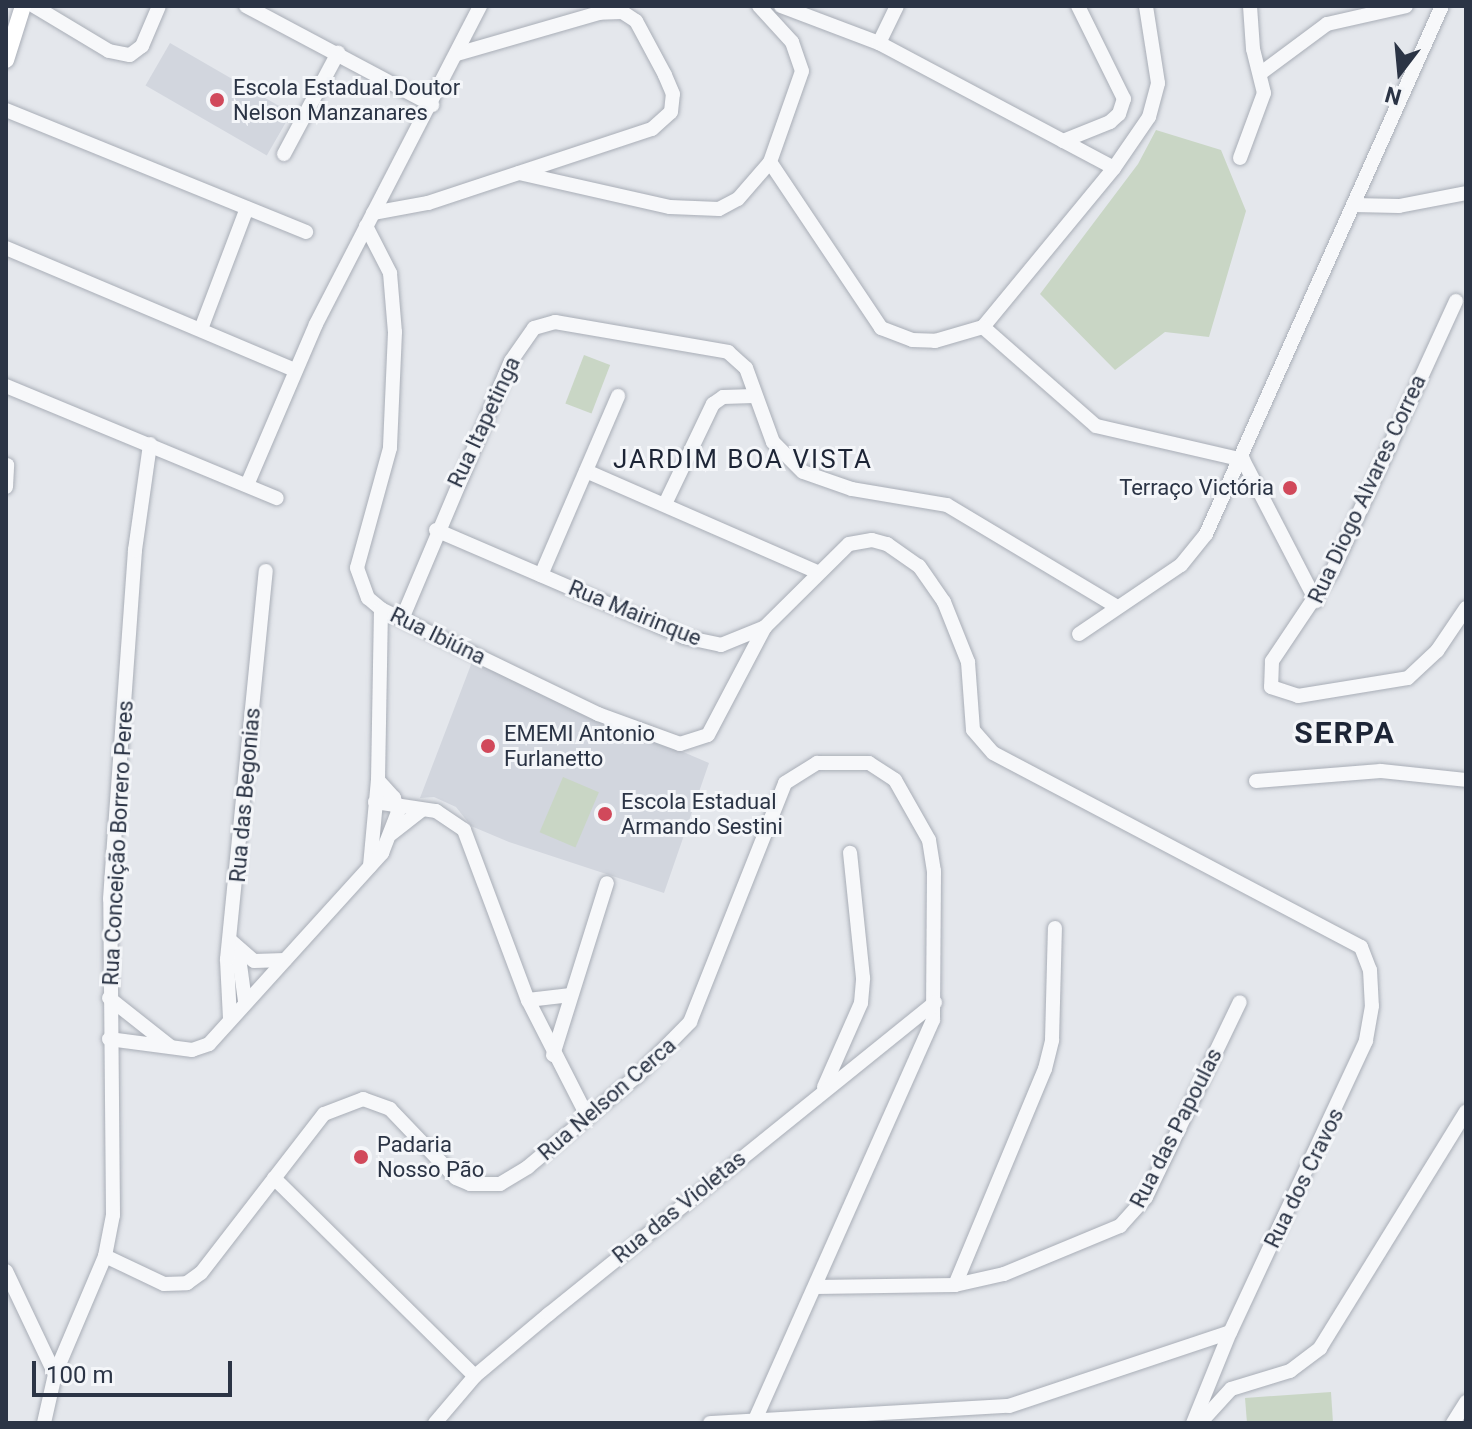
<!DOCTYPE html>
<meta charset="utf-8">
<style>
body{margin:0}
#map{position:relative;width:1472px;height:1429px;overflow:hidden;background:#e4e7ec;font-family:Roboto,sans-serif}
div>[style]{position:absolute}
.built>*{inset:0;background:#d2d6de;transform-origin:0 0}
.green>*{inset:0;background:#c9d6c5;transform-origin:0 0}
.roads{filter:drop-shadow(0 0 2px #a9aeb7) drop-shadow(0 0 2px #a9aeb7)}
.minor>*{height:14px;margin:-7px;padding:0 7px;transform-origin:7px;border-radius:7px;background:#f7f8fa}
.major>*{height:16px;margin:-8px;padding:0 8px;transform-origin:8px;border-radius:8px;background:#fff}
.dots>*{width:22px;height:22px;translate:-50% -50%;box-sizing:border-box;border:4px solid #f4f6f9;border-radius:50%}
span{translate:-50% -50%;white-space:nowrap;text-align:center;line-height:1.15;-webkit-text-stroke:6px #f4f6f9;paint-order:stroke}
.poi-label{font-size:22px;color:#2b3445}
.left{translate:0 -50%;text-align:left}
.right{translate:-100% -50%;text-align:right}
.street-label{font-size:22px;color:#2b3445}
.quarter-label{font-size:26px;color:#1d2536;letter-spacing:2px}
.district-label{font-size:30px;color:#1d2536;font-weight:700;letter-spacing:2px}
.frame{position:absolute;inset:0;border:8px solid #2b3445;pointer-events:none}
.north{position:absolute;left:1360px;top:32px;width:80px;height:80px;-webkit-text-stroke:6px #f4f6f9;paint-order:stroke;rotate:196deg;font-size:22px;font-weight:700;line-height:32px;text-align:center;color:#2b3445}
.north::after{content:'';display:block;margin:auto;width:28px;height:36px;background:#2b3445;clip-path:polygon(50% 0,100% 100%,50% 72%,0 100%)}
.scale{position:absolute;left:32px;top:1361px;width:200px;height:36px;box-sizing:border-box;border:4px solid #2b3445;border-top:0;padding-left:10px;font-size:24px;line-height:28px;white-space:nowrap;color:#2b3445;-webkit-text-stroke:6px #f4f6f9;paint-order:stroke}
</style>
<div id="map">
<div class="built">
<i style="left:170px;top:43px;width:140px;height:49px;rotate:30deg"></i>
<i style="clip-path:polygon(472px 662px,709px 763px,664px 893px,509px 842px,471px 826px,456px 807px,434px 797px,420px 798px)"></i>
</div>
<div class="green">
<i style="clip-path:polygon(1156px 130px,1221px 150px,1246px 211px,1209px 337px,1165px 332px,1115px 370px,1040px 294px,1138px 164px)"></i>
<i style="left:584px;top:355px;width:28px;height:52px;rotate:21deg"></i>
<i style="left:563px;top:777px;width:39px;height:60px;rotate:23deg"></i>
<i style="clip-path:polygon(1331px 1392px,1333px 1423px,1247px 1423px,1245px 1398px)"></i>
</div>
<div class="roads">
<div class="minor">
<i style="left:34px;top:6px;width:87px;rotate:31deg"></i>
<i style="left:109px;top:51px;width:21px;rotate:11deg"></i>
<i style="left:130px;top:55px;width:15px;rotate:-37deg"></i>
<i style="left:142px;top:46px;width:43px;rotate:-67deg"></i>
<i style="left:246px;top:6px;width:211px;rotate:28deg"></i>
<i style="left:781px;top:6px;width:105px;rotate:20.7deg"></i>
<i style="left:879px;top:43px;width:266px;rotate:28deg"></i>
<i style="left:879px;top:43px;width:41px;rotate:-64.1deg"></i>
<i style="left:1261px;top:73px;width:82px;rotate:-36.6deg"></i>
<i style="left:1327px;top:24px;width:81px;rotate:-12.8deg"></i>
<i style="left:6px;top:110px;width:324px;rotate:22.1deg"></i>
<i style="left:1063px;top:141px;width:51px;rotate:-22deg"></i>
<i style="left:1110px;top:122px;width:12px;rotate:-42deg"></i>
<i style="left:1119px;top:114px;width:16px;rotate:-72deg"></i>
<i style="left:1124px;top:99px;width:104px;rotate:-116.3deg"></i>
<i style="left:284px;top:154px;width:115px;rotate:-61.9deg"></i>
<i style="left:1240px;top:158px;width:69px;rotate:-69.7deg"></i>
<i style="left:1264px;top:93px;width:45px;rotate:-104deg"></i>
<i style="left:1253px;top:49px;width:43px;rotate:-94deg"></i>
<i style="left:770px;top:162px;width:200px;rotate:56.2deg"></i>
<i style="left:881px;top:328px;width:33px;rotate:21deg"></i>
<i style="left:912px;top:340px;width:23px;rotate:2deg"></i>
<i style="left:935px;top:341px;width:50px;rotate:-16.3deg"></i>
<i style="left:983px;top:327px;width:206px;rotate:-50.5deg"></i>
<i style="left:1114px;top:168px;width:62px;rotate:-55.5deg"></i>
<i style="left:1149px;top:117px;width:35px;rotate:-75deg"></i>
<i style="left:1158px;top:83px;width:78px;rotate:-98.9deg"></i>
<i style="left:519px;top:173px;width:155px;rotate:12.7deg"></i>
<i style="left:670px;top:207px;width:49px;rotate:2.3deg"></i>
<i style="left:719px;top:209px;width:21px;rotate:-28deg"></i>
<i style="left:738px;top:199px;width:49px;rotate:-49.1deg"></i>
<i style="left:770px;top:162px;width:96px;rotate:-70.6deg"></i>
<i style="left:802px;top:71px;width:31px;rotate:-109deg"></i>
<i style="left:792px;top:42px;width:49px;rotate:-132.5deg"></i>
<i style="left:1353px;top:205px;width:46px;rotate:1.2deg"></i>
<i style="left:1399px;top:206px;width:68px;rotate:-11deg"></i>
<i style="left:373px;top:213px;width:56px;rotate:-10.3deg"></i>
<i style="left:428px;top:203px;width:236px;rotate:-18.3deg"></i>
<i style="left:652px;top:129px;width:25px;rotate:-42deg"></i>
<i style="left:671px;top:112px;width:18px;rotate:-84deg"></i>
<i style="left:673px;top:94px;width:21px;rotate:-113deg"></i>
<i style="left:665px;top:75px;width:61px;rotate:-118.2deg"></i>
<i style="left:636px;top:21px;width:17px;rotate:-147deg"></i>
<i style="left:622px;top:12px;width:23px;rotate:178deg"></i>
<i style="left:599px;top:13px;width:148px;rotate:163.9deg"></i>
<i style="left:366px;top:226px;width:53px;rotate:62.9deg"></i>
<i style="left:390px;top:273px;width:59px;rotate:85.2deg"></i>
<i style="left:395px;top:332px;width:116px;rotate:92.5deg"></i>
<i style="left:390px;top:448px;width:124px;rotate:105.4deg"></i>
<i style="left:357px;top:568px;width:32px;rotate:70deg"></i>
<i style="left:368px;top:598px;width:17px;rotate:40deg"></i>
<i style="left:381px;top:609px;width:241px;rotate:25.8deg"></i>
<i style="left:598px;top:714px;width:87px;rotate:20.1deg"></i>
<i style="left:680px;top:744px;width:29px;rotate:-18deg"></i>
<i style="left:708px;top:735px;width:122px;rotate:-62.2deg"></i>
<i style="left:6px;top:248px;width:314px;rotate:22.9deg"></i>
<i style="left:1456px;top:301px;width:296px;rotate:114.6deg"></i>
<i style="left:1333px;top:570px;width:110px;rotate:123.8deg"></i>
<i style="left:1272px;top:661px;width:26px;rotate:92deg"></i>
<i style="left:1271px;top:687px;width:28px;rotate:18deg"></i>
<i style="left:1298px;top:696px;width:111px;rotate:-9.3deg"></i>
<i style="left:1408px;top:678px;width:40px;rotate:-43deg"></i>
<i style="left:1437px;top:651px;width:52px;rotate:-56deg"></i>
<i style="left:983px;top:327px;width:150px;rotate:41.2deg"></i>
<i style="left:1096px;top:426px;width:151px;rotate:13deg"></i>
<i style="left:201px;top:329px;width:129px;rotate:-69.2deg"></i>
<i style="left:6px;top:386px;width:293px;rotate:22.5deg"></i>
<i style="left:1243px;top:460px;width:159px;rotate:62.6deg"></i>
<i style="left:586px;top:471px;width:252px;rotate:23.6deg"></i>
<i style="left:247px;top:485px;width:175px;rotate:-66.8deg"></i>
<i style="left:316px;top:324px;width:358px;rotate:-62.7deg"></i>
<i style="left:6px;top:487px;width:22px;rotate:-87deg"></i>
<i style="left:665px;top:504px;width:111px;rotate:-64.4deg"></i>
<i style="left:713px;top:404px;width:12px;rotate:-35deg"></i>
<i style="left:723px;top:397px;width:31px;rotate:-2deg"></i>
<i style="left:436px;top:530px;width:270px;rotate:23.3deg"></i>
<i style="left:684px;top:637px;width:38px;rotate:12deg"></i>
<i style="left:721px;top:645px;width:48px;rotate:-22.2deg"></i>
<i style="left:765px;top:627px;width:118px;rotate:-44.7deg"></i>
<i style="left:849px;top:544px;width:23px;rotate:-10deg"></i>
<i style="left:872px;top:540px;width:16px;rotate:15deg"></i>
<i style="left:887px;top:544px;width:39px;rotate:35deg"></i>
<i style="left:919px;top:566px;width:44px;rotate:55.2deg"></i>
<i style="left:944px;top:602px;width:65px;rotate:68.2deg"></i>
<i style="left:968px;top:662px;width:68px;rotate:85.8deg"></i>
<i style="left:973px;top:730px;width:30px;rotate:49deg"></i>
<i style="left:993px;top:753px;width:416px;rotate:27.8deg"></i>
<i style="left:1361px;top:947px;width:25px;rotate:69deg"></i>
<i style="left:1370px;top:970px;width:36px;rotate:87deg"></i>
<i style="left:1372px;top:1006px;width:36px;rotate:100deg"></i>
<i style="left:1366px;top:1041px;width:321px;rotate:115deg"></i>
<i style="left:1230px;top:1332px;width:98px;rotate:112.1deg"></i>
<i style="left:541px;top:575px;width:195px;rotate:-66.7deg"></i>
<i style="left:402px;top:619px;width:280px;rotate:-67.1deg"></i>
<i style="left:511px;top:361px;width:40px;rotate:-55.1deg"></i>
<i style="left:534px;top:328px;width:22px;rotate:-16deg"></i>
<i style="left:555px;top:322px;width:176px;rotate:9.8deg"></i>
<i style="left:728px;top:352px;width:24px;rotate:42deg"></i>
<i style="left:746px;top:368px;width:79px;rotate:70deg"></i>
<i style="left:773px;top:442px;width:42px;rotate:45deg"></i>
<i style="left:803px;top:472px;width:52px;rotate:19.1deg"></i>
<i style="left:852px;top:489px;width:96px;rotate:9.6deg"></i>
<i style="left:947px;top:505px;width:197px;rotate:30.9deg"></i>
<i style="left:1079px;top:634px;width:123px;rotate:-34.1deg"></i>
<i style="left:1181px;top:565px;width:40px;rotate:-51deg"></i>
<i style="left:1206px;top:534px;width:578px;rotate:-65.92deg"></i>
<i style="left:1256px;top:781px;width:125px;rotate:-4.6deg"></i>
<i style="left:1381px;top:771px;width:85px;rotate:6deg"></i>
<i style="left:375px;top:802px;width:62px;rotate:8.4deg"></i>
<i style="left:436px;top:811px;width:34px;rotate:34deg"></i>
<i style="left:464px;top:830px;width:182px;rotate:69.4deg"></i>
<i style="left:528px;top:1000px;width:132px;rotate:63deg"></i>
<i style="left:391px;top:834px;width:39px;rotate:-38deg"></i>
<i style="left:370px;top:866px;width:86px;rotate:-84.7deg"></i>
<i style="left:378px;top:780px;width:171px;rotate:-89deg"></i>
<i style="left:231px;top:941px;width:30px;rotate:41deg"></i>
<i style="left:254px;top:961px;width:31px;rotate:-2deg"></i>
<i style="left:238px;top:950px;width:51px;rotate:82.2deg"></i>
<i style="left:109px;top:998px;width:79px;rotate:38.3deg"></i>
<i style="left:528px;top:1000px;width:43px;rotate:-6.6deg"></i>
<i style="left:230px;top:1019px;width:60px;rotate:-92.9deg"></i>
<i style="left:227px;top:959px;width:390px;rotate:-84.3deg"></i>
<i style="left:109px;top:1039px;width:84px;rotate:7.5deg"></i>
<i style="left:192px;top:1050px;width:18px;rotate:-19deg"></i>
<i style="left:209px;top:1044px;width:258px;rotate:-47.8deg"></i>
<i style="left:382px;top:853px;width:44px;rotate:-68.7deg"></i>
<i style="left:398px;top:812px;width:15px;rotate:-106deg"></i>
<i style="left:394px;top:798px;width:24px;rotate:-132deg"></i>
<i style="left:553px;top:1055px;width:180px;rotate:-72.6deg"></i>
<i style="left:824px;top:1087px;width:92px;rotate:-66.2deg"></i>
<i style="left:861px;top:1003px;width:25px;rotate:-85deg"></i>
<i style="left:863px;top:978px;width:126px;rotate:-95.9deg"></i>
<i style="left:274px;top:1178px;width:282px;rotate:44.6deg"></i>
<i style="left:105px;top:1256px;width:65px;rotate:25.4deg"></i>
<i style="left:164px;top:1284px;width:23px;rotate:-2deg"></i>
<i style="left:187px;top:1283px;width:17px;rotate:-36deg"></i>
<i style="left:201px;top:1273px;width:201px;rotate:-52.3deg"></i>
<i style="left:324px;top:1114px;width:42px;rotate:-21deg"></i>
<i style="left:363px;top:1099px;width:29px;rotate:20deg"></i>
<i style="left:390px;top:1109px;width:95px;rotate:46.3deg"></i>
<i style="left:456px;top:1178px;width:15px;rotate:23deg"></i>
<i style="left:470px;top:1184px;width:30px"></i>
<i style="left:500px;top:1184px;width:33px;rotate:-31deg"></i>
<i style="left:528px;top:1167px;width:142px;rotate:-39.9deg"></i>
<i style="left:637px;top:1076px;width:76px;rotate:-45.5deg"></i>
<i style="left:690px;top:1022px;width:257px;rotate:-68.3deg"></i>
<i style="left:785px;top:783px;width:38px;rotate:-32deg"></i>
<i style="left:817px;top:763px;width:52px"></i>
<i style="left:869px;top:763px;width:31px;rotate:33deg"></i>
<i style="left:895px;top:780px;width:69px;rotate:60.5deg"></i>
<i style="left:929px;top:840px;width:31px;rotate:81deg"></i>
<i style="left:934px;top:871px;width:149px;rotate:90.4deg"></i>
<i style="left:933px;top:1020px;width:440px;rotate:114deg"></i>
<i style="left:6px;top:1271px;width:114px;rotate:64.6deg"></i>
<i style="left:955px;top:1285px;width:234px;rotate:-67.4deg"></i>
<i style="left:1045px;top:1069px;width:30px;rotate:-76deg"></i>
<i style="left:1052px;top:1040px;width:112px;rotate:-88.5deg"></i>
<i style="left:815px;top:1287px;width:140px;rotate:-0.8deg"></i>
<i style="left:955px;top:1285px;width:50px;rotate:-12.7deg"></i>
<i style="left:1004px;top:1274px;width:126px;rotate:-22.5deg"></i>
<i style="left:1120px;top:1226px;width:39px;rotate:-48deg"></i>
<i style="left:1146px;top:1197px;width:216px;rotate:-64.3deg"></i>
<i style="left:44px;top:1423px;width:50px;rotate:-77.3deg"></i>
<i style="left:55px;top:1374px;width:128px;rotate:-67deg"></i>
<i style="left:105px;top:1256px;width:42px;rotate:-79deg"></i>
<i style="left:113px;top:1215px;width:316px;rotate:-90.5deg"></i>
<i style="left:110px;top:899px;width:350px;rotate:-85.9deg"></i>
<i style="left:135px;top:550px;width:107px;rotate:-81.9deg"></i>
<i style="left:435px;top:1423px;width:62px;rotate:-49.6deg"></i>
<i style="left:475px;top:1376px;width:97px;rotate:-40deg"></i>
<i style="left:549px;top:1314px;width:496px;rotate:-38.9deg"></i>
<i style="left:710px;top:1423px;width:299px;rotate:-3.3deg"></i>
<i style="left:1009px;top:1406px;width:233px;rotate:-18.5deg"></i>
<i style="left:1200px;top:1423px;width:46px;rotate:-47.6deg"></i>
<i style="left:1231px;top:1389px;width:62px;rotate:-17deg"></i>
<i style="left:1290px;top:1371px;width:38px;rotate:-37deg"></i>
<i style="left:1320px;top:1348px;width:278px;rotate:-58.3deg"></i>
<i style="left:1453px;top:1423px;width:25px;rotate:-58deg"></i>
</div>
<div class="major">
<i style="left:6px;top:60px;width:57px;rotate:-72.5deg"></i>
</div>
</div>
<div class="dots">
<i style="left:217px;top:100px;background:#d1495b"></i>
<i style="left:1290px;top:488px;background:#d1495b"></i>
<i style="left:488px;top:746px;background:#d1495b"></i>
<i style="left:605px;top:814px;background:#d1495b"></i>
<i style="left:361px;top:1157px;background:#d1495b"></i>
</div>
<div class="poi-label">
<span class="left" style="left:233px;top:100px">Escola Estadual Doutor<br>Nelson Manzanares</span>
<span class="right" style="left:1274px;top:488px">Terraço Victória</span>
<span class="left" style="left:504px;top:746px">EMEMI Antonio<br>Furlanetto</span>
<span class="left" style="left:621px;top:814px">Escola Estadual<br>Armando Sestini</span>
<span class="left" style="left:377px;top:1157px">Padaria<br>Nosso Pão</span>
</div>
<div class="street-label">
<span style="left:484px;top:422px;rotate:-65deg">Rua Itapetinga</span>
<span style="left:1367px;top:489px;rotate:-65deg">Rua Diogo Alvares Correa</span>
<span style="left:635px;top:613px;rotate:22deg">Rua Mairinque</span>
<span style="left:438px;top:636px;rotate:26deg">Rua Ibiúna</span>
<span style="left:245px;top:795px;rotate:-85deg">Rua das Begonias</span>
<span style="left:118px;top:843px;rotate:-87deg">Rua Conceição Borrero Peres</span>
<span style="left:607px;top:1099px;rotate:-41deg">Rua Nelson Cerca</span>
<span style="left:1176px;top:1128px;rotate:-63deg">Rua das Papoulas</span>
<span style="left:1304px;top:1178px;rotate:-64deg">Rua dos Cravos</span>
<span style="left:679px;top:1207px;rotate:-39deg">Rua das Violetas</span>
</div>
<div class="quarter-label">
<span style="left:743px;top:460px">JARDIM BOA VISTA</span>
</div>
<div class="district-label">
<span style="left:1345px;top:733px">SERPA</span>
</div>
<div class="frame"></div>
<div class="north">N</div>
<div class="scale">100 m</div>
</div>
